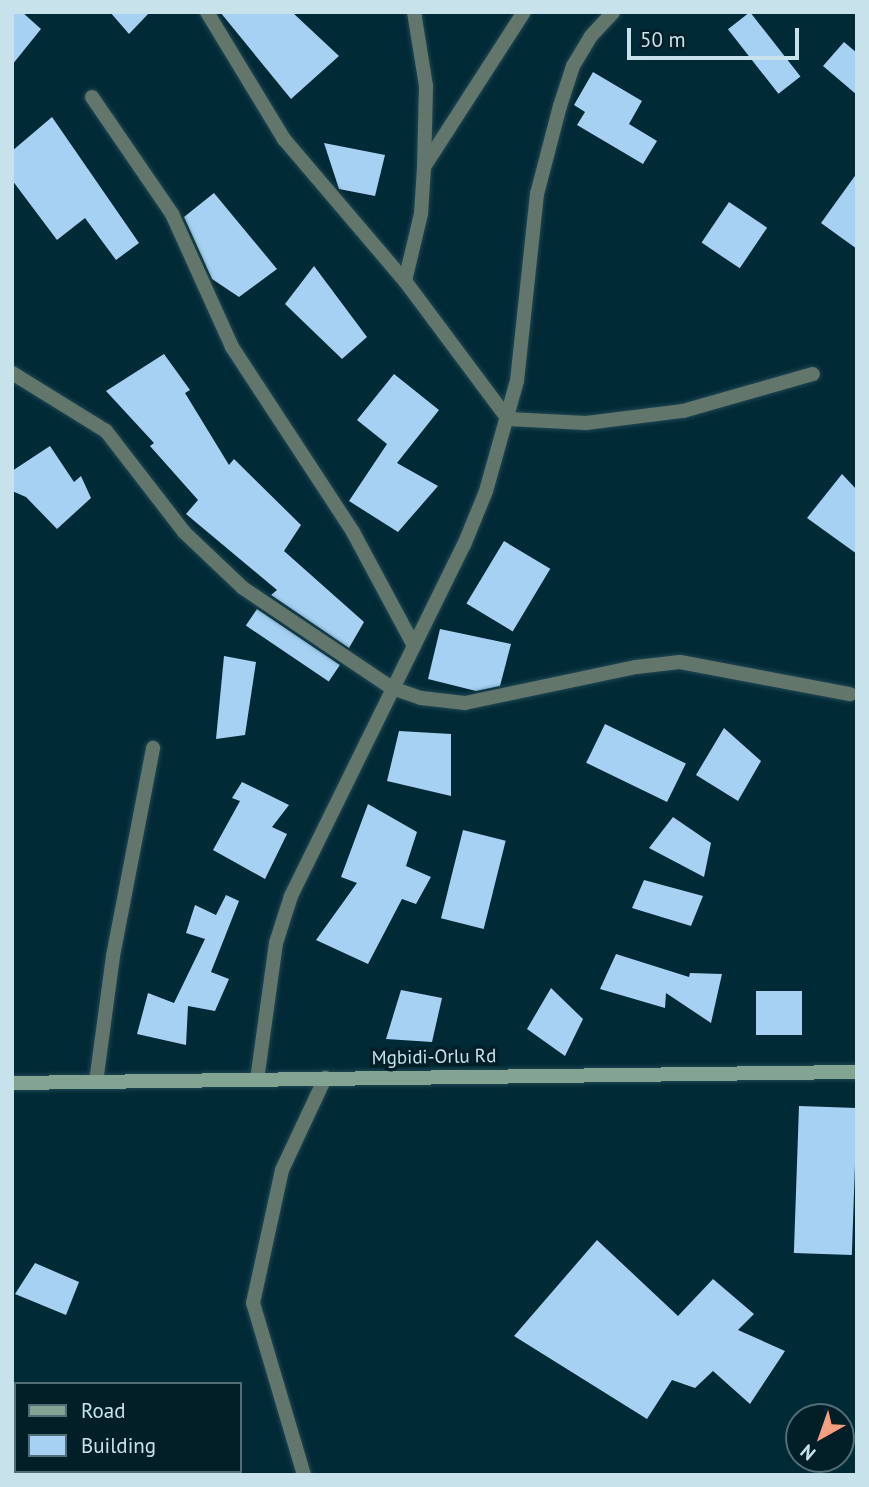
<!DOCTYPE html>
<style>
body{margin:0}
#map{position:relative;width:869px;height:1487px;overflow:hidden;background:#002a36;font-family:"PT Sans",sans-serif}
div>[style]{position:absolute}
.building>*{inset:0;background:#a7d1f2;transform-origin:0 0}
.roads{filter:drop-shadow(0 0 2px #204753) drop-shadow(0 0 2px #204753)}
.minor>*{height:14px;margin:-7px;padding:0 7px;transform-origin:7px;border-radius:7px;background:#62766b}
.secondary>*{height:14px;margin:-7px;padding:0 7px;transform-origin:7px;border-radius:7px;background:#84a493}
span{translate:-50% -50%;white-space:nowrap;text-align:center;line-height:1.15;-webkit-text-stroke:7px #021f28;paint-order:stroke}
.street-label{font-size:19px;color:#c7e2eb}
.frame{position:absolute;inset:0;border:14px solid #c7e2eb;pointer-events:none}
.legend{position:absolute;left:14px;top:1382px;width:228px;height:91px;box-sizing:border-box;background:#021f28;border:2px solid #516d76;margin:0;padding:9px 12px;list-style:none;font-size:21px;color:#c7e2eb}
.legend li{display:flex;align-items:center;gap:14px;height:35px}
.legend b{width:35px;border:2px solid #516d76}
.north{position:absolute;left:785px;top:1403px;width:70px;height:70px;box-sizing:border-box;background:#021f28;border:2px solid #516d76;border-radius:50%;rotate:220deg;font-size:19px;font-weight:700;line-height:28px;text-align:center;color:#c7e2eb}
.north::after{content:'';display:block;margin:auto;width:24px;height:32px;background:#f2a080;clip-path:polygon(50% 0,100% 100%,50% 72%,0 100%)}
.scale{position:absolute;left:627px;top:28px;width:172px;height:32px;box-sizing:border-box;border:4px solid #c7e2eb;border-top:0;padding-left:9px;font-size:21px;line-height:24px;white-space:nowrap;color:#c7e2eb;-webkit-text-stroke:5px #021f28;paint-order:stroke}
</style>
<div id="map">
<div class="building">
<i style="clip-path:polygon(12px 12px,22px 12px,41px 29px,12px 65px)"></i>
<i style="clip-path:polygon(110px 12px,150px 12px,129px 34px)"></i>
<i style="clip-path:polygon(220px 12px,292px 12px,339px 56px,291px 99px)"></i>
<i style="left:750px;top:12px;width:82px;height:28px;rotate:52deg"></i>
<i style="clip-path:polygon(844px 42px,857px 53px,857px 95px,823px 66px)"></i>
<i style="clip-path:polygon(593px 72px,642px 101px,629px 124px,657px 141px,643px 164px,577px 125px,585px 112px,574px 105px)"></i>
<i style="clip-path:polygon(52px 117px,139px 243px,116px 260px,85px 218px,57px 240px,12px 180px,12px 151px)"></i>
<i style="clip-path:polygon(324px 143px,385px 155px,375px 196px,339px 189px)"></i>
<i style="clip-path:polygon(857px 173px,857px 249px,821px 223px)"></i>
<i style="clip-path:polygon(214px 193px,277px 269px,239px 297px,212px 279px,184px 217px)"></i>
<i style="left:729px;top:202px;width:46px;height:49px;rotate:34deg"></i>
<i style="clip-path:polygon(314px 266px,367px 337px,342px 359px,285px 304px)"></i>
<i style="clip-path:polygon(164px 354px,190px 390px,185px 393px,229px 465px,234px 459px,301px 525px,284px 551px,364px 622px,349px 648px,271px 595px,277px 590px,186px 514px,198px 500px,150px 446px,154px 443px,106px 391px)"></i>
<i style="clip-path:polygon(394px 374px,439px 410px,397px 463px,438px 486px,398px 532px,349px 501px,387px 444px,357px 420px)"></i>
<i style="clip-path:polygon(50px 446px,74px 482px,81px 476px,91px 498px,57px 529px,26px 497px,12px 491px,12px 471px)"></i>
<i style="clip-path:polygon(842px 474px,857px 490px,857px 554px,807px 518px)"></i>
<i style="left:504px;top:541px;width:54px;height:73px;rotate:31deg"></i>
<i style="left:257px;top:609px;width:100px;height:20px;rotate:34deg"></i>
<i style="clip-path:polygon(440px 629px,511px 644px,500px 686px,476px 691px,428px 679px)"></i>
<i style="clip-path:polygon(224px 656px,256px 662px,245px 735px,216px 739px)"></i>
<i style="left:605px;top:724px;width:90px;height:43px;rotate:26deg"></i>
<i style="clip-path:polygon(724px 728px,761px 761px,738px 801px,696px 775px)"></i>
<i style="clip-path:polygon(399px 731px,451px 734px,451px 796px,387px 781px)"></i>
<i style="clip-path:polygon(242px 782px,289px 805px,272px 827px,287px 834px,265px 879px,213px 850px,240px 801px,232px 798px)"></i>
<i style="clip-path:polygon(368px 804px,417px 832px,406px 866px,431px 877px,416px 904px,402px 899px,368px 964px,316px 940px,357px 883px,341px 877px)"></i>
<i style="clip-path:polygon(673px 817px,711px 843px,704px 877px,649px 848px)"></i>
<i style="left:463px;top:830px;width:44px;height:91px;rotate:14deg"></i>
<i style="clip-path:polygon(644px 880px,703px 896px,691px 926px,632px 908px)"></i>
<i style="clip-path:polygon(226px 895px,239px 901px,211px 972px,229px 979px,215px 1011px,188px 1006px,186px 1045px,137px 1034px,148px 993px,174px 1003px,205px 939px,186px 933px,195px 905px,216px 915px)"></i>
<i style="clip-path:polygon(616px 954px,689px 977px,690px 973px,722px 974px,711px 1023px,666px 993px,665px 1008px,600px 989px)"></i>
<i style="clip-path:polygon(551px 988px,583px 1019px,565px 1056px,527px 1029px)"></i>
<i style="clip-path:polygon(401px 990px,442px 998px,432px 1042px,386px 1039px)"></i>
<i style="left:802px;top:991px;width:44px;height:46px;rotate:90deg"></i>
<i style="left:799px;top:1106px;width:58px;height:147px;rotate:2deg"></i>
<i style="clip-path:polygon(597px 1240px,678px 1316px,713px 1279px,754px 1314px,738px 1330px,785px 1351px,750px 1404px,713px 1371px,695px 1388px,672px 1380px,647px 1419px,514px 1336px)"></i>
<i style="clip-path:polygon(35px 1263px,79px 1282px,66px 1315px,15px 1294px)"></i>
</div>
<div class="roads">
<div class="minor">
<i style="left:207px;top:12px;width:149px;rotate:58.8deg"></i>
<i style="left:284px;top:139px;width:187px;rotate:49.6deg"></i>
<i style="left:405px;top:281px;width:172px;rotate:53.3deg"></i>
<i style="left:508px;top:419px;width:78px;rotate:2.9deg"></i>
<i style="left:586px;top:423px;width:98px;rotate:-7.1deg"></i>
<i style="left:683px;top:411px;width:135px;rotate:-15.9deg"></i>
<i style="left:92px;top:97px;width:142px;rotate:55.6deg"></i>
<i style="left:172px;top:214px;width:146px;rotate:65.7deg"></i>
<i style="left:232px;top:347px;width:221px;rotate:56.8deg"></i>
<i style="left:353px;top:532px;width:129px;rotate:61.8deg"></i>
<i style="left:424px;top:167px;width:184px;rotate:-57.2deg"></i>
<i style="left:405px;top:281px;width:69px;rotate:-76.6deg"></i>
<i style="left:421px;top:214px;width:46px;rotate:-86.3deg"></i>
<i style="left:424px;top:168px;width:82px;rotate:-88.6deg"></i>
<i style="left:426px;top:86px;width:75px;rotate:-99.2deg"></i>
<i style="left:12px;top:373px;width:110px;rotate:31.7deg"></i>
<i style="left:106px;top:431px;width:128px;rotate:52.3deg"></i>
<i style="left:184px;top:532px;width:81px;rotate:43.5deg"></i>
<i style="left:243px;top:588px;width:179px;rotate:33.9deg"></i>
<i style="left:392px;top:688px;width:31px;rotate:19deg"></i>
<i style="left:421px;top:698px;width:44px;rotate:6.5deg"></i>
<i style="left:465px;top:703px;width:175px;rotate:-11.9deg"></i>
<i style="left:636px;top:667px;width:44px;rotate:-6.5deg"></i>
<i style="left:680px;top:662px;width:173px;rotate:10.7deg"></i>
<i style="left:257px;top:1080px;width:138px;rotate:-82.1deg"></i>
<i style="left:276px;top:943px;width:49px;rotate:-72.3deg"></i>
<i style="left:291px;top:896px;width:391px;rotate:-63.8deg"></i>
<i style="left:464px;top:545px;width:58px;rotate:-67.8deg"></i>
<i style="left:486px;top:491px;width:114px;rotate:-74.3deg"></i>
<i style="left:517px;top:381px;width:188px;rotate:-83.9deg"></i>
<i style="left:537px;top:194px;width:91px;rotate:-75.4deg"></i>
<i style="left:560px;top:106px;width:42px;rotate:-72deg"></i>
<i style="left:573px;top:66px;width:35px;rotate:-59deg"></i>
<i style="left:591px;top:36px;width:33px;rotate:-47deg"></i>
<i style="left:96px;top:1082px;width:127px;rotate:-82.3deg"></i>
<i style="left:113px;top:956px;width:212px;rotate:-79.1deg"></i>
<i style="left:304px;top:1475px;width:179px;rotate:-106.5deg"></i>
<i style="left:253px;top:1303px;width:136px;rotate:-77.7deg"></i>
<i style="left:282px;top:1170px;width:102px;rotate:-64.9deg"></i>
</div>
<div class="secondary">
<i style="left:12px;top:1083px;width:845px;rotate:-0.75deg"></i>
</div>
</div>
<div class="street-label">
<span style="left:434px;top:1057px;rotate:-1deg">Mgbidi-Orlu Rd</span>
</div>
<div class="frame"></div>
<ul class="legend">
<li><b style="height:9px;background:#84a493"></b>Road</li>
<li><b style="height:19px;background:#a7d1f2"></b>Building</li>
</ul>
<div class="north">N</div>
<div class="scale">50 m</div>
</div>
